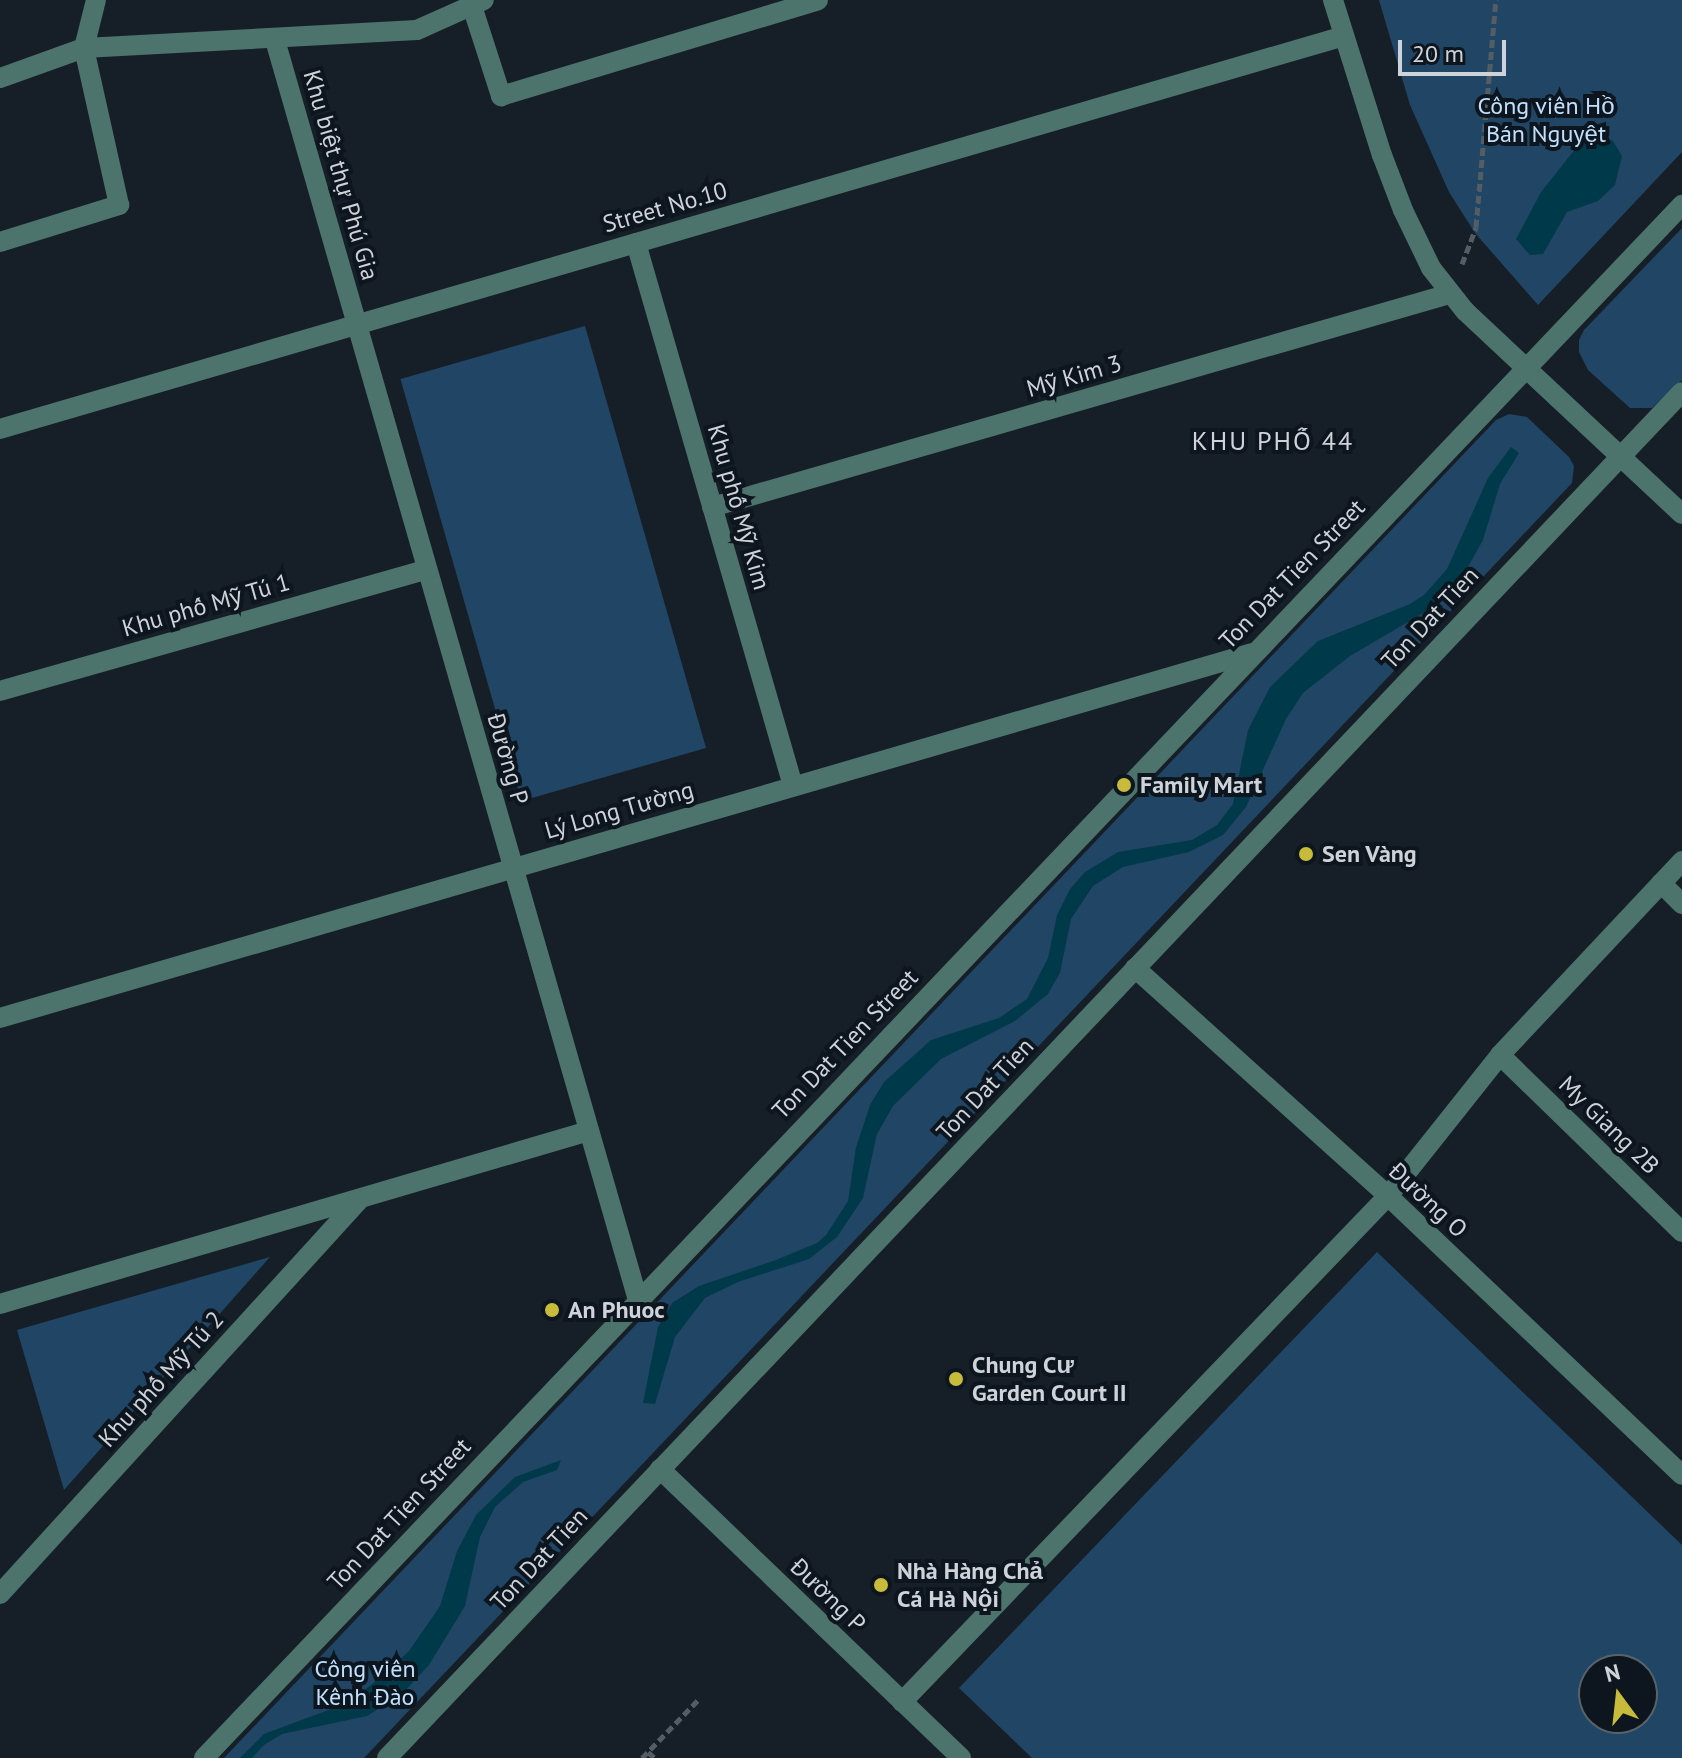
<!DOCTYPE html>
<meta charset="utf-8">
<style>
body{margin:0}
#map{position:relative;width:1682px;height:1758px;overflow:hidden;background:#161f28;font-family:"PT Sans",sans-serif}
div>[style]{position:absolute}
.green>*{inset:0;background:#214564;transform-origin:0 0}
.water>*{inset:0;background:#003a4a}
.path>*{height:5px;margin-top:-2.5px;transform-origin:0;background:repeating-linear-gradient(90deg,#545c64 0 8px,transparent 0 12px)}
.minor>*{height:20px;margin:-10px;padding:0 10px;transform-origin:10px;border-radius:10px;background:#4c736c}
.dots>*{width:22px;height:22px;translate:-50% -50%;box-sizing:border-box;border:4px solid #0d161e;border-radius:50%}
span{translate:-50% -50%;white-space:nowrap;text-align:center;line-height:1.15;-webkit-text-stroke:8px #0d161e;paint-order:stroke}
.park-label{font-size:24px;color:#c1e0fe}
.street-label{font-size:24px;color:#cdd3d9}
.poi-label{font-size:24px;color:#cdd3d9;font-weight:700}
.left{translate:0 -50%;text-align:left}
.neighbourhood-label{font-size:26px;color:#cdd3d9;letter-spacing:2px}
.north{position:absolute;left:1578px;top:1654px;width:80px;height:80px;box-sizing:border-box;background:#0d161e;border:2px solid #5a6269;border-radius:50%;rotate:345deg;font-size:22px;font-weight:700;line-height:32px;text-align:center;color:#cdd3d9}
.north::after{content:'';display:block;margin:auto;width:28px;height:36px;background:#c8bb3b;clip-path:polygon(50% 0,100% 100%,50% 72%,0 100%)}
.scale{position:absolute;left:1398px;top:40px;width:108px;height:36px;box-sizing:border-box;border:4px solid #cdd3d9;border-top:0;padding-left:10px;font-size:24px;line-height:28px;white-space:nowrap;color:#cdd3d9;-webkit-text-stroke:6px #0d161e;paint-order:stroke}
</style>
<div id="map">
<div class="green">
<i style="clip-path:polygon(1379px 0,1682px 0,1682px 152px,1538px 305px,1475px 233px,1449px 192px,1410px 105px)"></i>
<i style="clip-path:polygon(1682px 228px,1682px 380px,1652px 408px,1630px 408px,1588px 370px,1579px 352px,1579px 340px,1584px 330px)"></i>
<i style="left:585px;top:326px;width:439px;height:192px;rotate:74deg"></i>
<i style="clip-path:polygon(1509px 414px,1527px 417px,1569px 457px,1574px 466px,1572px 483px,364px 1758px,224px 1758px,1496px 420px)"></i>
<i style="clip-path:polygon(evenodd,1377px 1252px,1682px 1545px,1682px 1758px,1032px 1758px,959px 1688px,1377px 1252px,1594px 1670px,1642px 1670px,1642px 1718px,1594px 1718px,1594px 1670px)"></i>
<i style="clip-path:polygon(270px 1257px,64px 1490px,17px 1330px)"></i>
</div>
<div class="water">
<i style="clip-path:polygon(1599px 135px,1613px 141px,1622px 156px,1615px 185px,1598px 201px,1567px 212px,1543px 254px,1530px 255px,1516px 239px,1541px 192px,1576px 148px)"></i>
<i style="clip-path:polygon(1511px 447px,1519px 453px,1500px 484px,1483px 540px,1468px 567px,1448px 592px,1425px 612px,1350px 656px,1303px 693px,1286px 719px,1246px 807px,1223px 835px,1189px 852px,1123px 867px,1093px 886px,1071px 919px,1060px 973px,1048px 994px,1015px 1021px,941px 1059px,893px 1106px,877px 1134px,863px 1198px,837px 1237px,809px 1259px,738px 1282px,705px 1298px,675px 1337px,655px 1404px,643px 1403px,658px 1327px,672px 1303px,699px 1286px,776px 1260px,817px 1243px,826px 1235px,848px 1201px,856px 1147px,870px 1105px,884px 1082px,931px 1040px,999px 1018px,1027px 999px,1048px 958px,1057px 915px,1070px 889px,1085px 872px,1118px 852px,1192px 840px,1217px 825px,1233px 804px,1248px 730px,1270px 687px,1318px 641px,1410px 604px,1424px 595px,1447px 569px,1488px 478px)"></i>
<i style="clip-path:polygon(561px 1460px,557px 1470px,523px 1482px,495px 1507px,480px 1537px,465px 1606px,429px 1665px,402px 1694px,367px 1716px,282px 1734px,264px 1745px,252px 1758px,240px 1758px,264px 1734px,350px 1702px,387px 1672px,409px 1651px,440px 1606px,457px 1551px,476px 1515px,515px 1477px)"></i>
</div>
<div class="path">
<i style="left:1462px;top:264px;width:40px;rotate:-69deg"></i>
<i style="left:1476px;top:227px;width:228px;rotate:-85deg"></i>
<i style="left:648px;top:1752px;width:9px;rotate:41deg"></i>
<i style="left:642px;top:1758px;width:82px;rotate:-46deg"></i>
</div>
<div class="minor">
<i style="left:1333px;top:0;width:163px;rotate:72.5deg"></i>
<i style="left:1382px;top:155px;width:59px;rotate:69.1deg"></i>
<i style="left:1403px;top:210px;width:64px;rotate:64.2deg"></i>
<i style="left:1431px;top:268px;width:55px;rotate:51.7deg"></i>
<i style="left:1465px;top:311px;width:297px;rotate:43.1deg"></i>
<i style="left:472px;top:6px;width:95px;rotate:72.1deg"></i>
<i style="left:501px;top:96px;width:331px;rotate:-16.8deg"></i>
<i style="left:275px;top:40px;width:1311px;rotate:73.93deg"></i>
<i style="left:0;top:78px;width:89px;rotate:-19.7deg"></i>
<i style="left:84px;top:48px;width:333px;rotate:-3.1deg"></i>
<i style="left:417px;top:30px;width:73px;rotate:-24.1deg"></i>
<i style="left:0;top:242px;width:125px;rotate:-17.3deg"></i>
<i style="left:119px;top:205px;width:161px;rotate:-102.6deg"></i>
<i style="left:84px;top:48px;width:49px;rotate:-76deg"></i>
<i style="left:636px;top:243px;width:565px;rotate:73.87deg"></i>
<i style="left:0;top:429px;width:1400px;rotate:-16.3deg"></i>
<i style="left:712px;top:507px;width:767px;rotate:-16.12deg"></i>
<i style="left:0;top:691px;width:444px;rotate:-15.9deg"></i>
<i style="left:1661px;top:883px;width:30px;rotate:45deg"></i>
<i style="left:1135px;top:968px;width:341px;rotate:42deg"></i>
<i style="left:1388px;top:1196px;width:405px;rotate:43.5deg"></i>
<i style="left:0;top:1018px;width:1304px;rotate:-16.25deg"></i>
<i style="left:1500px;top:1055px;width:254px;rotate:44.2deg"></i>
<i style="left:0;top:1304px;width:614px;rotate:-16.37deg"></i>
<i style="left:660px;top:1469px;width:417px;rotate:43.8deg"></i>
<i style="left:0;top:1594px;width:534px;rotate:-47.65deg"></i>
<i style="left:902px;top:1702px;width:702px;rotate:-46.16deg"></i>
<i style="left:1388px;top:1196px;width:180px;rotate:-51.5deg"></i>
<i style="left:1500px;top:1055px;width:266px;rotate:-46.8deg"></i>
<i style="left:204px;top:1758px;width:2144px;rotate:-46.42deg"></i>
<i style="left:387px;top:1758px;width:1882px;rotate:-46.53deg"></i>
</div>
<div class="dots">
<i style="left:1124px;top:785px;background:#c8bb3b"></i>
<i style="left:1306px;top:854px;background:#c8bb3b"></i>
<i style="left:552px;top:1310px;background:#c8bb3b"></i>
<i style="left:956px;top:1379px;background:#c8bb3b"></i>
<i style="left:881px;top:1585px;background:#c8bb3b"></i>
</div>
<div class="park-label">
<span style="left:1546px;top:120px">Công viên Hồ<br>Bán Nguyệt</span>
<span style="left:365px;top:1683px">Công viên<br>Kênh Đào</span>
</div>
<div class="street-label">
<span style="left:341px;top:175px;rotate:74deg">Khu biệt thự Phú Gia</span>
<span style="left:665px;top:207px;rotate:-16deg">Street No.10</span>
<span style="left:1074px;top:376px;rotate:-16deg">Mỹ Kim 3</span>
<span style="left:739px;top:507px;rotate:74deg">Khu phố Mỹ Kim</span>
<span style="left:1292px;top:574px;rotate:-46deg">Ton Dat Tien Street</span>
<span style="left:206px;top:605px;rotate:-16deg">Khu phố Mỹ Tú 1</span>
<span style="left:1430px;top:618px;rotate:-47deg">Ton Dat Tien</span>
<span style="left:508px;top:759px;rotate:74deg">Đường P</span>
<span style="left:619px;top:810px;rotate:-16deg">Lý Long Tường</span>
<span style="left:845px;top:1044px;rotate:-46deg">Ton Dat Tien Street</span>
<span style="left:985px;top:1089px;rotate:-47deg">Ton Dat Tien</span>
<span style="left:1609px;top:1125px;rotate:44deg">My Giang 2B</span>
<span style="left:1428px;top:1200px;rotate:43deg">Đường O</span>
<span style="left:161px;top:1379px;rotate:-48deg">Khu phố Mỹ Tú 2</span>
<span style="left:399px;top:1514px;rotate:-47deg">Ton Dat Tien Street</span>
<span style="left:539px;top:1559px;rotate:-47deg">Ton Dat Tien</span>
<span style="left:828px;top:1595px;rotate:44deg">Đường P</span>
</div>
<div class="poi-label">
<span class="left" style="left:1140px;top:785px">Family Mart</span>
<span class="left" style="left:1322px;top:854px">Sen Vàng</span>
<span class="left" style="left:568px;top:1310px">An Phuoc</span>
<span class="left" style="left:972px;top:1379px">Chung Cư<br>Garden Court II</span>
<span class="left" style="left:897px;top:1585px">Nhà Hàng Chả<br>Cá Hà Nội</span>
</div>
<div class="neighbourhood-label">
<span style="left:1273px;top:441px">KHU PHỐ 44</span>
</div>
<div class="north">N</div>
<div class="scale">20 m</div>
</div>
